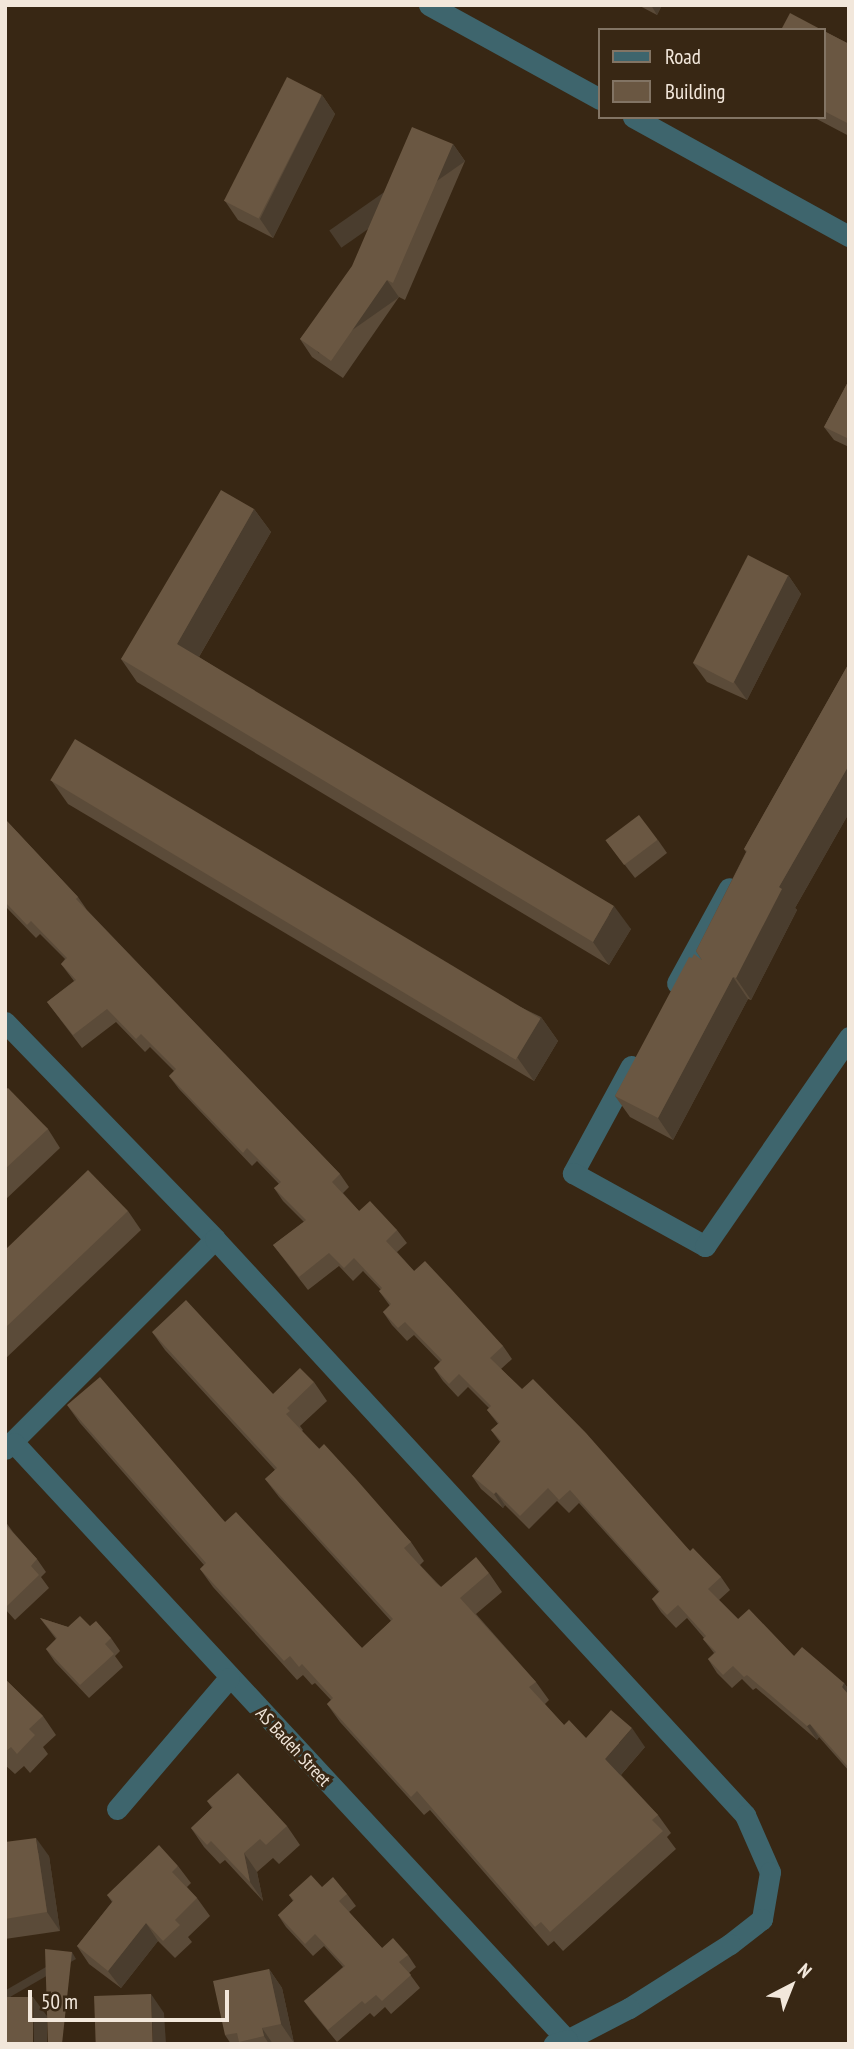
<!DOCTYPE html>
<style>
body{margin:0}
#map{position:relative;width:854px;height:2049px;overflow:hidden;background:#382714;font-family:"PT Sans Narrow",sans-serif}
div>[style]{position:absolute}
.minor>*{height:21px;margin:-10.5px;padding:0 10.5px;transform-origin:10.5px;border-radius:10.5px;background:#3e656d}
.wall>*{inset:0;background:#5b4b39}
.shaded-wall>*{inset:0;background:#4a3d2e;transform-origin:0 0}
.building>*{inset:0;background:#6a5742;transform-origin:0 0}
span{translate:-50% -50%;white-space:nowrap;text-align:center;line-height:1.15;-webkit-text-stroke:6px #382714;paint-order:stroke}
.street-label{font-size:18px;color:#f2e7db}
.frame{position:absolute;inset:0;border:7px solid #f2e7db;pointer-events:none}
.legend{position:absolute;left:598px;top:28px;width:228px;height:91px;box-sizing:border-box;background:#382714;border:2px solid #827464;margin:0;padding:9px 12px;list-style:none;font-size:21px;color:#f2e7db}
.legend li{display:flex;align-items:center;gap:14px;height:35px}
.legend b{width:35px;border:2px solid #827464}
.north{position:absolute;left:756px;top:1951px;width:70px;height:70px;-webkit-text-stroke:5px #382714;paint-order:stroke;rotate:42deg;font-size:19px;font-weight:700;line-height:28px;text-align:center;color:#f2e7db}
.north::after{content:'';display:block;margin:auto;width:24px;height:32px;background:#f2e7db;clip-path:polygon(50% 0,100% 100%,50% 72%,0 100%)}
.scale{position:absolute;left:28px;top:1990px;width:201px;height:32px;box-sizing:border-box;border:4px solid #f2e7db;border-top:0;padding-left:9px;font-size:21px;line-height:24px;white-space:nowrap;color:#f2e7db;-webkit-text-stroke:5px #382714;paint-order:stroke}
</style>
<div id="map">
<div class="minor">
<i style="left:429px;top:5px;width:195px;rotate:28.8deg"></i>
<i style="left:633px;top:117px;width:247px;rotate:28.9deg"></i>
<i style="left:677px;top:983px;width:108px;rotate:-61.3deg"></i>
<i style="left:5px;top:1022px;width:302px;rotate:45.9deg"></i>
<i style="left:215px;top:1239px;width:297px;rotate:135deg"></i>
<i style="left:631px;top:1066px;width:122px;rotate:118.5deg"></i>
<i style="left:573px;top:1173px;width:151px;rotate:28.9deg"></i>
<i style="left:705px;top:1246px;width:254px;rotate:-55.4deg"></i>
<i style="left:215px;top:1239px;width:783px;rotate:47.38deg"></i>
<i style="left:745px;top:1815px;width:62px;rotate:66.3deg"></i>
<i style="left:770px;top:1872px;width:48px;rotate:99.7deg"></i>
<i style="left:762px;top:1919px;width:41px;rotate:142deg"></i>
<i style="left:730px;top:1944px;width:120px;rotate:147.6deg"></i>
<i style="left:629px;top:2008px;width:70px;rotate:152.7deg"></i>
<i style="left:14px;top:1443px;width:814px;rotate:47.19deg"></i>
<i style="left:567px;top:2040px;width:14px;rotate:163deg"></i>
<i style="left:117px;top:1809px;width:172px;rotate:-49.5deg"></i>
</div>
<div class="wall">
<i style="clip-path:polygon(638px 5px,662px 5px,657px 15px)"></i>
<i style="clip-path:polygon(824px 31px,849px 44px,849px 136px,813px 117px,824px 117px)"></i>
<i style="clip-path:polygon(322px 95px,335px 114px,273px 238px,238px 220px,225px 201px)"></i>
<i style="clip-path:polygon(453px 144px,465px 161px,405px 300px,399px 297px,343px 378px,312px 357px,300px 339px)"></i>
<i style="clip-path:polygon(849px 380px,849px 447px,834px 440px,824px 427px)"></i>
<i style="clip-path:polygon(254px 509px,271px 532px,199px 657px,631px 929px,609px 965px,137px 682px,121px 659px)"></i>
<i style="clip-path:polygon(788px 575px,801px 594px,747px 700px,707px 682px,693px 663px)"></i>
<i style="clip-path:polygon(849px 663px,849px 813px,795px 908px,797px 910px,751px 1000px,748px 999px,673px 1140px,630px 1117px,615px 1096px,692px 958px,701px 959px,696px 951px,746px 852px,744px 849px)"></i>
<i style="clip-path:polygon(51px 780px,541px 1017px,558px 1041px,534px 1081px,68px 804px)"></i>
<i style="clip-path:polygon(5px 819px,78px 897px,87px 910px,340px 1174px,349px 1187px,343px 1193px,359px 1211px,397px 1230px,407px 1243px,397px 1252px,414px 1271px,503px 1346px,512px 1359px,501px 1369px,690px 1551px,721px 1577px,730px 1590px,719px 1600px,738px 1619px,794px 1656px,844px 1683px,849px 1690px,849px 1771px,819px 1737px,817px 1740px,756px 1688px,753px 1690px,742px 1679px,732px 1688px,717px 1673px,708px 1659px,714px 1653px,703px 1639px,704px 1638px,687px 1618px,676px 1628px,661px 1612px,652px 1599px,659px 1592px,579px 1503px,569px 1513px,557px 1501px,529px 1529px,505px 1505px,503px 1508px,481px 1489px,472px 1476px,500px 1442px,491px 1430px,498px 1424px,487px 1410px,489px 1408px,468px 1387px,458px 1397px,443px 1381px,434px 1368px,440px 1362px,414px 1335px,407px 1341px,392px 1325px,383px 1312px,390px 1306px,379px 1291px,381px 1290px,363px 1271px,353px 1281px,339px 1266px,308px 1290px,273px 1245px,304px 1222px,283px 1201px,274px 1188px,279px 1184px,257px 1161px,252px 1166px,179px 1089px,169px 1076px,174px 1071px,150px 1047px,145px 1052px,116px 1022px,82px 1048px,47px 1002px,74px 981px,61px 964px,65px 959px,40px 934px,36px 938px,5px 906px)"></i>
<i style="clip-path:polygon(658px 840px,667px 853px,635px 878px,607px 842px)"></i>
<i style="clip-path:polygon(5px 1090px,48px 1129px,60px 1148px,5px 1200px)"></i>
<i style="clip-path:polygon(128px 1211px,141px 1230px,5px 1359px,5px 1250px)"></i>
<i style="clip-path:polygon(152px 1332px,273px 1394px,314px 1382px,327px 1401px,300px 1426px,303px 1430px,302px 1431px,411px 1542px,424px 1561px,420px 1565px,441px 1587px,489px 1573px,502px 1592px,476px 1614px,536px 1682px,549px 1700px,545px 1704px,564px 1725px,586px 1738px,645px 1747px,621px 1775px,658px 1815px,671px 1833px,667px 1837px,676px 1849px,563px 1951px,554px 1941px,548px 1946px,430px 1810px,424px 1815px,340px 1722px,327px 1704px,331px 1700px,315px 1683px,312px 1685px,303px 1675px,297px 1680px,213px 1587px,200px 1569px,204px 1565px,80px 1423px,67px 1405px,225px 1522px,362px 1648px,391px 1621px,279px 1497px,265px 1479px,275px 1470px,165px 1350px)"></i>
<i style="clip-path:polygon(5px 1521px,13px 1532px,37px 1559px,46px 1572px,41px 1577px,49px 1588px,15px 1620px,5px 1609px)"></i>
<i style="clip-path:polygon(40px 1618px,68px 1627px,90px 1626px,111px 1638px,120px 1651px,115px 1656px,123px 1667px,89px 1698px,55px 1662px,46px 1649px,56px 1639px)"></i>
<i style="clip-path:polygon(5px 1679px,43px 1716px,56px 1735px,43px 1747px,48px 1754px,30px 1773px,24px 1766px,15px 1774px,5px 1765px)"></i>
<i style="clip-path:polygon(207px 1801px,287px 1826px,300px 1845px,279px 1864px,273px 1858px,257px 1872px,263px 1901px,225px 1860px,220px 1864px,204px 1847px,191px 1828px,212px 1808px)"></i>
<i style="clip-path:polygon(5px 1842px,49px 1856px,60px 1931px,5px 1939px)"></i>
<i style="clip-path:polygon(178px 1866px,191px 1883px,187px 1887px,197px 1898px,210px 1916px,188px 1937px,192px 1942px,175px 1958px,158px 1941px,121px 1988px,89px 1964px,77px 1946px,112px 1902px,107px 1895px)"></i>
<i style="clip-path:polygon(322px 1887px,347px 1894px,356px 1906px,349px 1912px,382px 1948px,408px 1955px,416px 1967px,409px 1973px,420px 1988px,391px 2014px,385px 2007px,374px 2017px,370px 2013px,337px 2042px,313px 2013px,304px 2001px,343px 1967px,324px 1946px,313px 1956px,286px 1927px,278px 1915px,293px 1901px,289px 1895px)"></i>
<i style="clip-path:polygon(269px 1969px,282px 1988px,294px 2043px,231px 2044px,225px 2035px)"></i>
</div>
<div class="shaded-wall">
<i style="clip-path:polygon(651px 5px,662px 5px,657px 15px)"></i>
<i style="clip-path:polygon(322px 95px,335px 114px,273px 238px,260px 219px)"></i>
<i style="left:453px;top:144px;width:21px;height:151px;rotate:55deg"></i>
<i style="left:387px;top:280px;width:21px;height:98px;rotate:55deg"></i>
<i style="clip-path:polygon(254px 509px,271px 532px,193px 667px,177px 644px)"></i>
<i style="clip-path:polygon(788px 575px,801px 594px,747px 700px,734px 682px)"></i>
<i style="clip-path:polygon(849px 765px,849px 813px,795px 908px,797px 910px,751px 1000px,736px 978px,779px 887px)"></i>
<i style="clip-path:polygon(614px 906px,631px 929px,609px 965px,593px 942px)"></i>
<i style="clip-path:polygon(733px 977px,748px 999px,673px 1140px,658px 1118px)"></i>
<i style="clip-path:polygon(541px 1017px,558px 1041px,534px 1081px,517px 1057px)"></i>
<i style="clip-path:polygon(496px 1492px,505px 1505px,503px 1508px,494px 1494px)"></i>
<i style="clip-path:polygon(844px 1683px,849px 1690px,849px 1697px,842px 1687px)"></i>
<i style="clip-path:polygon(810px 1724px,819px 1737px,817px 1740px,807px 1726px)"></i>
<i style="clip-path:polygon(632px 1728px,645px 1747px,618px 1778px,605px 1759px)"></i>
<i style="clip-path:polygon(36px 1838px,49px 1856px,60px 1931px,47px 1912px)"></i>
<i style="clip-path:polygon(244px 1853px,257px 1872px,263px 1901px,250px 1882px)"></i>
<i style="clip-path:polygon(146px 1923px,158px 1941px,121px 1988px,108px 1971px)"></i>
<i style="left:72px;top:1952px;width:8px;height:93px;rotate:60deg"></i>
<i style="clip-path:polygon(269px 1969px,282px 1988px,294px 2043px,281px 2024px)"></i>
<i style="clip-path:polygon(151px 1994px,164px 2013px,166px 2044px,153px 2044px)"></i>
<i style="clip-path:polygon(33px 1997px,47px 2016px,47px 2044px,34px 2044px)"></i>
<i style="clip-path:polygon(262px 2028px,273px 2044px,269px 2044px,264px 2036px)"></i>
</div>
<div class="building">
<i style="clip-path:polygon(790px 13px,822px 30px,781px 30px)"></i>
<i style="clip-path:polygon(824px 31px,849px 44px,849px 124px,824px 111px)"></i>
<i style="left:287px;top:77px;width:39px;height:139px;rotate:27deg"></i>
<i style="clip-path:polygon(412px 127px,453px 144px,393px 283px,387px 280px,331px 361px,300px 339px,352px 266px)"></i>
<i style="clip-path:polygon(849px 380px,849px 439px,824px 427px)"></i>
<i style="clip-path:polygon(221px 490px,254px 509px,177px 644px,614px 906px,593px 942px,121px 659px)"></i>
<i style="left:748px;top:555px;width:45px;height:121px;rotate:27deg"></i>
<i style="clip-path:polygon(849px 663px,849px 765px,779px 887px,782px 889px,736px 978px,733px 977px,658px 1118px,615px 1096px,689px 957px,692px 958px,694px 954px,702px 960px,696px 951px,747px 851px,744px 849px)"></i>
<i style="left:75px;top:739px;width:543px;height:48px;rotate:31deg"></i>
<i style="left:639px;top:815px;width:31px;height:42px;rotate:53deg"></i>
<i style="clip-path:polygon(5px 819px,78px 897px,76px 899px,340px 1174px,332px 1182px,359px 1211px,370px 1201px,397px 1230px,386px 1241px,414px 1271px,425px 1261px,452px 1290px,503px 1346px,490px 1358px,522px 1389px,533px 1379px,586px 1433px,690px 1551px,693px 1548px,721px 1577px,708px 1589px,738px 1619px,749px 1609px,794px 1656px,802px 1647px,844px 1683px,842px 1687px,849px 1695px,849px 1768px,810px 1724px,807px 1726px,747px 1675px,744px 1677px,733px 1666px,723px 1675px,708px 1659px,716px 1652px,703px 1639px,706px 1636px,678px 1605px,667px 1615px,652px 1599px,660px 1591px,570px 1490px,559px 1500px,548px 1488px,520px 1516px,496px 1492px,494px 1494px,472px 1476px,501px 1441px,491px 1430px,499px 1423px,487px 1410px,491px 1406px,459px 1374px,449px 1384px,434px 1368px,442px 1360px,405px 1322px,398px 1328px,383px 1312px,391px 1304px,379px 1291px,382px 1288px,354px 1258px,344px 1268px,329px 1253px,299px 1277px,273px 1245px,306px 1220px,274px 1188px,281px 1182px,247px 1148px,243px 1153px,218px 1127px,169px 1076px,176px 1069px,141px 1034px,136px 1039px,107px 1009px,73px 1035px,47px 1002px,76px 980px,61px 964px,67px 958px,31px 921px,27px 925px,5px 902px)"></i>
<i style="clip-path:polygon(8px 1088px,48px 1129px,5px 1169px,5px 1090px)"></i>
<i style="clip-path:polygon(88px 1170px,128px 1211px,5px 1328px,5px 1250px)"></i>
<i style="clip-path:polygon(186px 1300px,273px 1394px,300px 1368px,314px 1382px,287px 1408px,290px 1411px,286px 1414px,319px 1449px,324px 1444px,356px 1479px,411px 1542px,404px 1548px,436px 1583px,441px 1587px,476px 1557px,489px 1573px,460px 1598px,536px 1682px,529px 1687px,564px 1725px,569px 1720px,586px 1738px,611px 1710px,632px 1728px,605px 1759px,658px 1815px,652px 1820px,663px 1831px,550px 1932px,541px 1922px,535px 1927px,417px 1791px,411px 1797px,327px 1704px,333px 1698px,302px 1664px,299px 1667px,290px 1656px,284px 1661px,200px 1569px,206px 1563px,67px 1405px,100px 1377px,225px 1522px,236px 1512px,362px 1648px,393px 1619px,265px 1479px,277px 1468px,152px 1332px)"></i>
<i style="clip-path:polygon(5px 1524px,37px 1559px,31px 1566px,39px 1575px,6px 1607px,5px 1606px)"></i>
<i style="clip-path:polygon(80px 1616px,90px 1626px,96px 1621px,111px 1638px,105px 1644px,114px 1654px,80px 1685px,46px 1649px,57px 1638px,40px 1618px,68px 1627px)"></i>
<i style="clip-path:polygon(5px 1679px,43px 1716px,29px 1729px,35px 1735px,17px 1754px,11px 1747px,5px 1752px)"></i>
<i style="clip-path:polygon(238px 1773px,287px 1826px,266px 1845px,260px 1839px,244px 1853px,250px 1882px,211px 1841px,207px 1845px,191px 1828px,213px 1807px,207px 1801px)"></i>
<i style="clip-path:polygon(36px 1838px,47px 1912px,5px 1919px,5px 1842px)"></i>
<i style="clip-path:polygon(159px 1845px,178px 1866px,172px 1872px,197px 1898px,175px 1920px,180px 1925px,163px 1941px,146px 1923px,108px 1971px,77px 1946px,113px 1901px,107px 1895px)"></i>
<i style="clip-path:polygon(311px 1875px,322px 1887px,333px 1877px,347px 1894px,339px 1901px,382px 1948px,393px 1938px,408px 1955px,399px 1962px,411px 1975px,382px 2001px,376px 1995px,365px 2004px,362px 2001px,328px 2030px,304px 2001px,345px 1966px,315px 1934px,305px 1944px,278px 1915px,294px 1900px,289px 1895px)"></i>
<i style="clip-path:polygon(45px 1949px,72px 1952px,62px 2044px,48px 2044px)"></i>
<i style="clip-path:polygon(269px 1969px,281px 2024px,262px 2028px,264px 2036px,239px 2042px,237px 2033px,225px 2035px,213px 1981px)"></i>
<i style="left:151px;top:1994px;width:50px;height:57px;rotate:88deg"></i>
<i style="left:5px;top:1997px;width:28px;height:47px"></i>
</div>
<div class="street-label">
<span style="left:293px;top:1747px;rotate:47deg">AS Badeh Street</span>
</div>
<div class="frame"></div>
<ul class="legend">
<li><b style="height:9px;background:#3e656d"></b>Road</li>
<li><b style="height:19px;background:#6a5742"></b>Building</li>
</ul>
<div class="north">N</div>
<div class="scale">50 m</div>
</div>
